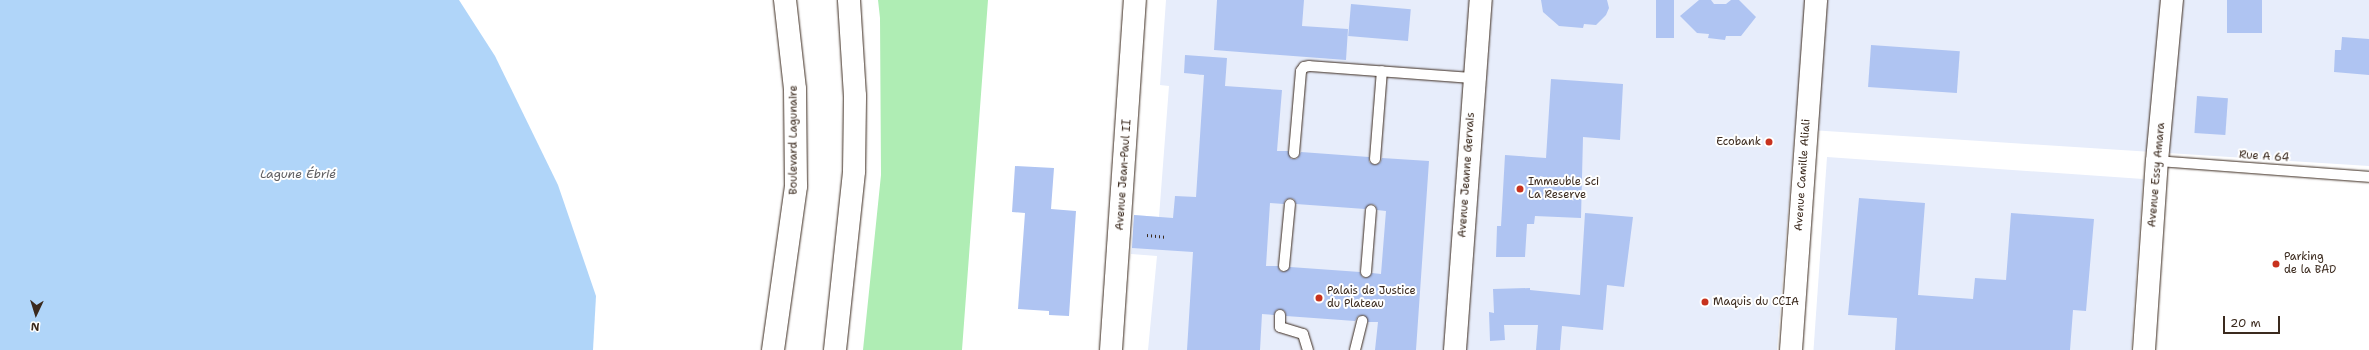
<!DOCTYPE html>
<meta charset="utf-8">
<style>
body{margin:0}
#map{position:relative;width:2369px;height:350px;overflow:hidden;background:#fff;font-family:"Shantell Sans",sans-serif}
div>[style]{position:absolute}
.built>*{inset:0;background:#e7edfb;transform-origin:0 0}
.green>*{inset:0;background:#afedb4}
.water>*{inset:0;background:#b0d5f9}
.building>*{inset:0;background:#afc4f2;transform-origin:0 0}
.path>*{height:2.5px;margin-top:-1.25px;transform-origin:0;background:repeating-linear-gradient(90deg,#3b2a1e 0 1px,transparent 0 4px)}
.roads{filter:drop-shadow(0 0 1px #3b2a1e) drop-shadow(0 0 1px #3b2a1e)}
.service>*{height:10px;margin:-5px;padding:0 5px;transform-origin:5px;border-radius:5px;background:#fff}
.tertiary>*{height:22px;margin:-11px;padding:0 11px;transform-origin:11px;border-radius:11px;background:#fff}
.secondary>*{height:22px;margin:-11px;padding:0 11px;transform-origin:11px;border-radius:11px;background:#fff}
.trunk>*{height:22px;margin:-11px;padding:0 11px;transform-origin:11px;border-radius:11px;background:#fff}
.dots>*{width:11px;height:11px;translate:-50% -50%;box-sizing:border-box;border:2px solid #fff;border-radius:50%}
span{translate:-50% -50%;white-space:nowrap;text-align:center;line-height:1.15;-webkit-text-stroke:4px #fff;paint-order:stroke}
.street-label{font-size:11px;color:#3b2a1e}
.poi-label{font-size:11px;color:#3b2a1e}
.right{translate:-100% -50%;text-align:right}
.left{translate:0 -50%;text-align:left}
.water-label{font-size:12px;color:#5e5d60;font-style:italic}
.north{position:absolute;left:16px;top:294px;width:40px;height:40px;-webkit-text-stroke:3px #fff;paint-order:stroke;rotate:184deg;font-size:11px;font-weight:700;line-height:16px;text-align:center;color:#3b2a1e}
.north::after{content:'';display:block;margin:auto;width:14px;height:18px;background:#3b2a1e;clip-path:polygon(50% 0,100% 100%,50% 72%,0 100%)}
.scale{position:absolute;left:2223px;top:316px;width:57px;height:18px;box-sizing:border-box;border:2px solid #3b2a1e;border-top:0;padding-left:5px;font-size:12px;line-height:14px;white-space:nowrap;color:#3b2a1e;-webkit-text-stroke:3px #fff;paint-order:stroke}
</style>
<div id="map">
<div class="built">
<i style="clip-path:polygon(1166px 0,2369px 0,2369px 166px,1795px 129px,1777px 350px,1148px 350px,1157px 256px,1131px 254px,1134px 215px,1159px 217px,1169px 86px,1160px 85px)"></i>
<i style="left:1827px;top:157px;width:317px;height:194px;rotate:4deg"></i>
</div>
<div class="green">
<i style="clip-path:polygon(878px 0,988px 0,962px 350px,863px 350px,881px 175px,880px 18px)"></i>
</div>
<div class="water">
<i style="clip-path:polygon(0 0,459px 0,495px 56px,558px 185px,596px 296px,593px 350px,0 350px)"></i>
</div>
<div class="building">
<i style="clip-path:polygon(1217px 0,1304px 0,1302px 26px,1348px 29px,1346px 60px,1214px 50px)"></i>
<i style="clip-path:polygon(1541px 0,1607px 0,1609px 8px,1606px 15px,1596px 25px,1584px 24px,1583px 28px,1559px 26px,1543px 12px)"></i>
<i style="left:1656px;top:0;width:18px;height:38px"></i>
<i style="clip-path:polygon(1699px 0,1711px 0,1714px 4px,1726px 4px,1731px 0,1739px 0,1756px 17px,1741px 36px,1726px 36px,1725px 40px,1708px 38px,1709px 34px,1697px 33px,1680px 16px)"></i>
<i style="left:2227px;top:0;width:35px;height:33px"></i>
<i style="left:1351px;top:4px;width:60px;height:32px;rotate:5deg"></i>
<i style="clip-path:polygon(2342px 37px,2369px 39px,2369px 75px,2334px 72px,2335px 50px,2341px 50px)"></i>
<i style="left:1871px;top:45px;width:89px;height:42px;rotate:4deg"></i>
<i style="clip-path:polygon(evenodd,1185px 55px,1227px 58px,1225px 86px,1282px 90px,1277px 151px,1288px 151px,1291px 159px,1297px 159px,1301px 152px,1369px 157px,1369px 162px,1375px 165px,1380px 163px,1382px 158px,1429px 161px,1416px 350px,1375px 350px,1378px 322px,1368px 322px,1364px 315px,1358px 316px,1355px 321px,1286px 316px,1285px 311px,1280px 309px,1276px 310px,1274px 315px,1262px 314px,1260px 350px,1187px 350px,1193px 252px,1132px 248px,1134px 215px,1173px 218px,1175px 196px,1196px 197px,1204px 75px,1184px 73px,1185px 55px,1290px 198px,1294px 199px,1296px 204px,1365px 209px,1371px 204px,1375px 205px,1377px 210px,1386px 211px,1381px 274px,1372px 273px,1366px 278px,1362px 277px,1360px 272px,1290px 267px,1284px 272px,1280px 271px,1278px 266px,1266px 266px,1270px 203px,1284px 204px,1285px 200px,1290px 198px)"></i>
<i style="clip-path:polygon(1551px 79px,1623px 84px,1620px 140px,1583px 137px,1581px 218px,1535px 216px,1534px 224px,1527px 224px,1525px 257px,1496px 257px,1497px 226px,1501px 226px,1505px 155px,1546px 158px)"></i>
<i style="left:2197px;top:96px;width:31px;height:37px;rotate:4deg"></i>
<i style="clip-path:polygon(1015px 166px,1054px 168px,1051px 209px,1076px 211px,1069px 316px,1049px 315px,1049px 311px,1018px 309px,1025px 213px,1012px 212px)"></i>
<i style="clip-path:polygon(1859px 198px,1925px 203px,1918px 295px,1973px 299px,1975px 278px,2006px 280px,2011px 213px,2094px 219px,2086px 311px,2073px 310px,2070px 350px,1895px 350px,1897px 318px,1848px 315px)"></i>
<i style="clip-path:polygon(1585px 213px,1633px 217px,1624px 287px,1607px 285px,1603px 330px,1562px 326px,1560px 350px,1536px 350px,1538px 325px,1504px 325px,1505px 340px,1490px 341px,1489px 312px,1494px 313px,1493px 289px,1530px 288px,1530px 290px,1580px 295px)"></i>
</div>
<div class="path">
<i style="left:1147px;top:235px;width:20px;rotate:6deg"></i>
</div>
<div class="roads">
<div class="service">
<i style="left:1294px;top:153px;width:82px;rotate:-85.1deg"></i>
<i style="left:1301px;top:71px;width:5px;rotate:-53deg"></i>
<i style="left:1304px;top:67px;width:5px;rotate:-11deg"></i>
<i style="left:1309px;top:66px;width:165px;rotate:4.2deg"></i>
<i style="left:1375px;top:159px;width:88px;rotate:-85.5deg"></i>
<i style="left:2157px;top:161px;width:213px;rotate:4.3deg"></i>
<i style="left:1284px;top:266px;width:62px;rotate:-84.5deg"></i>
<i style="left:1366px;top:272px;width:62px;rotate:-85.4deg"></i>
<i style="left:1280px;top:315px;width:12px;rotate:90deg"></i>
<i style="left:1280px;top:327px;width:24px;rotate:17deg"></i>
<i style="left:1303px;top:334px;width:17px;rotate:73deg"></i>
<i style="left:1355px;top:350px;width:30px;rotate:-76deg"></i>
</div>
<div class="tertiary">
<i style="left:1455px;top:350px;width:351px;rotate:-85.8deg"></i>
<i style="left:2144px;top:350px;width:189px;rotate:-86.1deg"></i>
<i style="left:2157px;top:161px;width:162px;rotate:-84.7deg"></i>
</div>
<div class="secondary">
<i style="left:1111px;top:350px;width:351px;rotate:-86.1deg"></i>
<i style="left:1791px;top:350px;width:351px;rotate:-85.9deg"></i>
</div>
<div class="trunk">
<i style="left:773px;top:350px;width:166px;rotate:-82deg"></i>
<i style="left:796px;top:186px;width:97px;rotate:-90.6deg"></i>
<i style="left:795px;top:89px;width:90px;rotate:-96.4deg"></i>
<i style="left:835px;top:350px;width:180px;rotate:-83.9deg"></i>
<i style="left:854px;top:171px;width:75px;rotate:-89.2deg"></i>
<i style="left:855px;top:96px;width:96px;rotate:-93.6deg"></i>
</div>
</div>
<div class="dots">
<i style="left:1769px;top:142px;background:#c8321e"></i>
<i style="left:1520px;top:189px;background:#c8321e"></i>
<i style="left:2276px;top:264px;background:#c8321e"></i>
<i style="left:1319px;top:298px;background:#c8321e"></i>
<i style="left:1705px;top:302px;background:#c8321e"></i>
</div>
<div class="street-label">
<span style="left:794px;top:140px;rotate:-90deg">Boulevard Lagunaire</span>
<span style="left:2264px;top:157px;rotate:4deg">Rue A 64</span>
<span style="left:1124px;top:175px;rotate:-86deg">Avenue Jean-Paul II</span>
<span style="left:1467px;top:175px;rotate:-86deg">Avenue Jeanne Gervais</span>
<span style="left:1803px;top:175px;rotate:-86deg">Avenue Camille Aliali</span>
<span style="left:2157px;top:175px;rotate:-85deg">Avenue Essy Amara</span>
</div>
<div class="poi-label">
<span class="right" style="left:1761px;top:142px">Ecobank</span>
<span class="left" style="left:1528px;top:189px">Immeuble Sci<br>La Reserve</span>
<span class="left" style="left:2284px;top:264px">Parking<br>de la BAD</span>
<span class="left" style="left:1327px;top:298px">Palais de Justice<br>du Plateau</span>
<span class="left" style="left:1713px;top:302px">Maquis du CCIA</span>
</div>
<div class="water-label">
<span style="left:298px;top:175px">Lagune Ébrié</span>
</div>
<div class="north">N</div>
<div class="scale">20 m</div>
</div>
